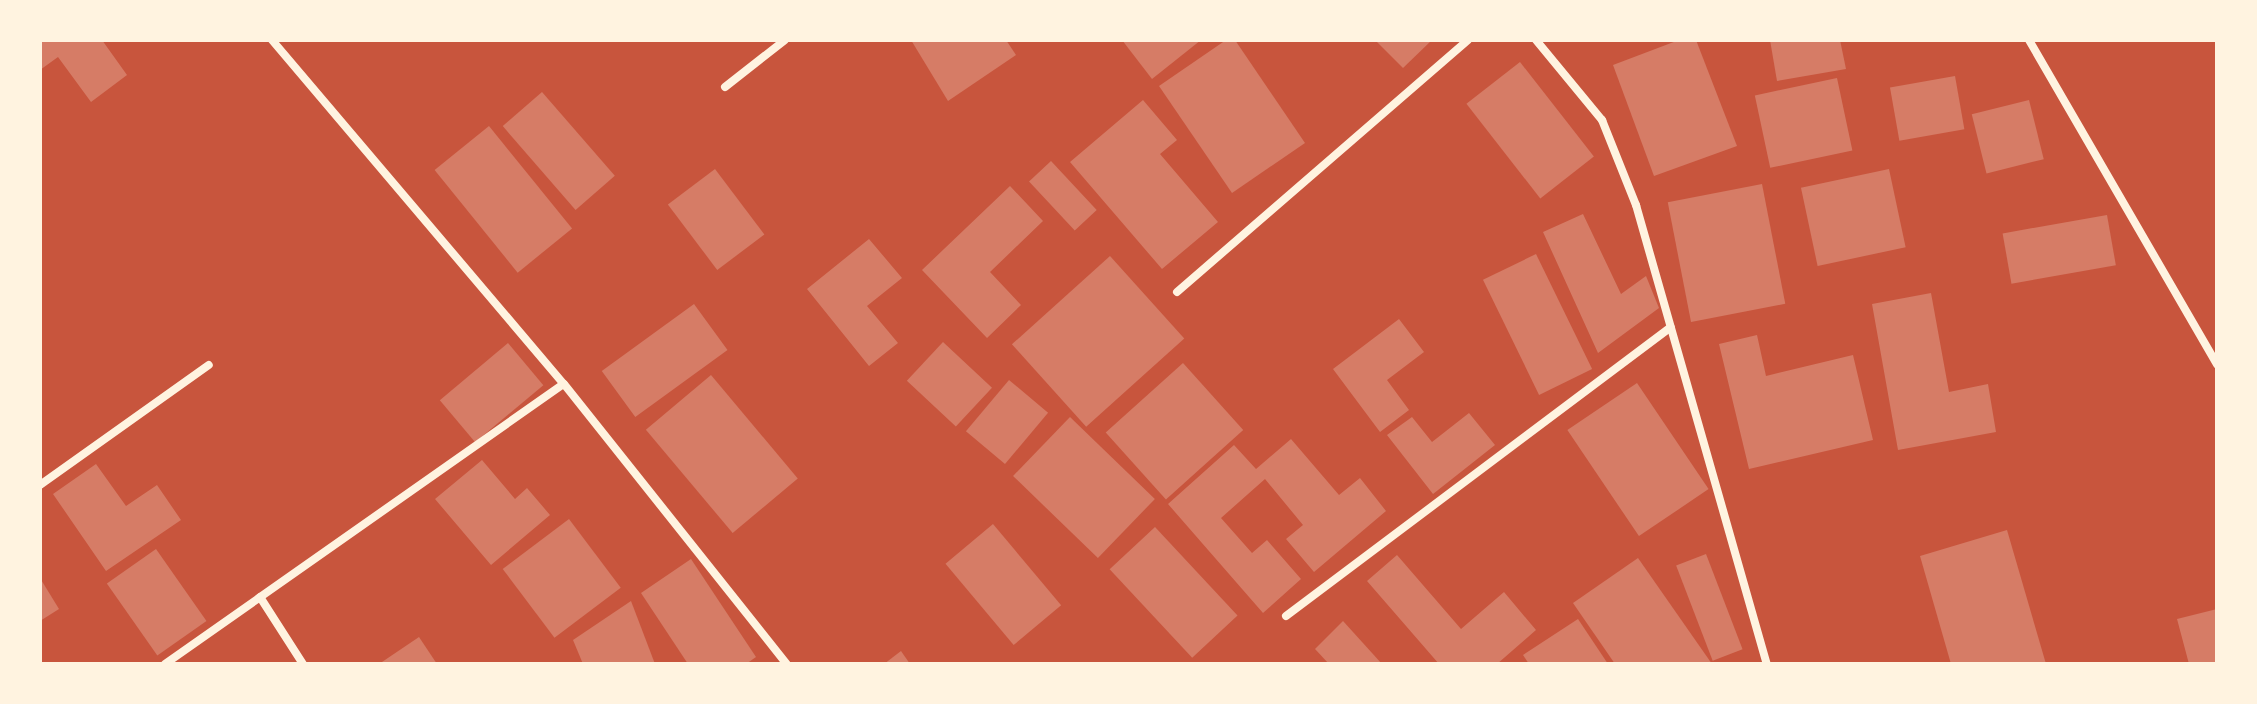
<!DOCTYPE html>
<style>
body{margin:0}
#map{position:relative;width:2257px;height:704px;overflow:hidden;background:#c8553d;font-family:Jost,sans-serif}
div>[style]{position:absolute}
.building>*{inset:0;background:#d67c66;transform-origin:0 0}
.minor>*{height:8px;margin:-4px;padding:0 4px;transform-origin:4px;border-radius:4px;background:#fff3e0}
span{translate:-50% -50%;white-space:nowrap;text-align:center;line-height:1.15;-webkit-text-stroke:6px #fff3e0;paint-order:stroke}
.frame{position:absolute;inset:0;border:42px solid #fff3e0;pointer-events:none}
</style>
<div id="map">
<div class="building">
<i style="clip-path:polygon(40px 40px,102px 40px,127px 75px,91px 102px,58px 57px,40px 70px)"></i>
<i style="clip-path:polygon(911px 40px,1006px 40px,1016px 55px,948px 101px)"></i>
<i style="clip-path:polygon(1122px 40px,1201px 40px,1152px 79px)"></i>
<i style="clip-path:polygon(1226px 40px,1235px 40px,1305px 143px,1232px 193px,1159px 86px)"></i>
<i style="clip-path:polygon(1375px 40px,1432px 40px,1403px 68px)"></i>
<i style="clip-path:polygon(1679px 40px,1696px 40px,1737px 146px,1654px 176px,1613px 65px)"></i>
<i style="clip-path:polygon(1770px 40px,1840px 40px,1846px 69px,1777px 81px)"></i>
<i style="left:1520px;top:62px;width:120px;height:68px;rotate:52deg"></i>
<i style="left:1955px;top:76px;width:54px;height:66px;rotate:80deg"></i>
<i style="left:1837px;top:78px;width:74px;height:84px;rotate:78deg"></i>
<i style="left:542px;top:92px;width:111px;height:52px;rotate:49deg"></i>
<i style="clip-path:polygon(1143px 100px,1177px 140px,1160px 154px,1218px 222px,1162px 269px,1070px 162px)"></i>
<i style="left:2029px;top:100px;width:61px;height:59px;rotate:76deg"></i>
<i style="left:489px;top:126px;width:132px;height:70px;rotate:51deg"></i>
<i style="left:1051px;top:161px;width:67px;height:30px;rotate:47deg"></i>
<i style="left:715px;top:169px;width:82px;height:59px;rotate:53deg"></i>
<i style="left:1889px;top:169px;width:80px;height:90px;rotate:78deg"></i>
<i style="left:1762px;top:184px;width:122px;height:96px;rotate:79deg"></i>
<i style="clip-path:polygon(1010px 186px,1043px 221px,990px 272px,1021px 305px,987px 338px,922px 270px)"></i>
<i style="clip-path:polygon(1583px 214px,1621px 294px,1646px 276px,1659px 308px,1598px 353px,1543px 232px)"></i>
<i style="left:2107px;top:215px;width:51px;height:106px;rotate:80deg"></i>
<i style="clip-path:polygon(869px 239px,902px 278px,867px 306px,898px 343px,869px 366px,807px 289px)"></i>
<i style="left:1536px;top:254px;width:128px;height:59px;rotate:64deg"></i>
<i style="left:1110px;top:256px;width:111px;height:132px;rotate:48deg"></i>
<i style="clip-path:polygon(1931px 293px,1949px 392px,1988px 384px,1996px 432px,1898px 450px,1872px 304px)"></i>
<i style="left:694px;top:304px;width:57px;height:114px;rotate:54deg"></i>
<i style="clip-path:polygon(1399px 319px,1424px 352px,1387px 380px,1409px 410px,1380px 432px,1333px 369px)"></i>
<i style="clip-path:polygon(1757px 335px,1766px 376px,1853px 355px,1873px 440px,1749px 469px,1719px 344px)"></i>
<i style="left:943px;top:342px;width:67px;height:53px;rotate:43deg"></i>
<i style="left:508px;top:343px;width:55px;height:89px;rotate:50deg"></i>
<i style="left:1183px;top:363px;width:90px;height:104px;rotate:48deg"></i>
<i style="left:711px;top:375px;width:135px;height:85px;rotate:50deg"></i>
<i style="left:1009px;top:380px;width:51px;height:67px;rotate:40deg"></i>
<i style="left:1637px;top:383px;width:128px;height:84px;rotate:56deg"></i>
<i style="clip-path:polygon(1469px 413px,1495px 445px,1433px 494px,1387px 435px,1412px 417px,1432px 442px)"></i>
<i style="left:1070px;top:417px;width:118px;height:82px;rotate:44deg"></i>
<i style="clip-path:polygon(1291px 439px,1339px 495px,1360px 478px,1386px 511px,1314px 572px,1286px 539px,1303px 525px,1265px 479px,1221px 518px,1252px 553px,1267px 540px,1301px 579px,1263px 613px,1168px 504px,1234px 445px,1256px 469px)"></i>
<i style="clip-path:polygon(482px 460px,515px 499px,527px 488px,550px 515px,491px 565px,435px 499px)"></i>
<i style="clip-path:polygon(96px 464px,126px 506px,157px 485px,181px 520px,106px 571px,53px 494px)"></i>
<i style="left:569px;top:519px;width:86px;height:83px;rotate:53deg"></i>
<i style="left:993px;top:524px;width:106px;height:62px;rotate:50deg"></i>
<i style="left:1155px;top:527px;width:121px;height:62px;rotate:47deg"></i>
<i style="clip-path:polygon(2007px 530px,2046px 664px,1951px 664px,1920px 556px)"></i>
<i style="left:156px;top:549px;width:88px;height:60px;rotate:55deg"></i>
<i style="left:1706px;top:554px;width:102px;height:32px;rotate:69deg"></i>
<i style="clip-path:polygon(1397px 555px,1461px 629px,1504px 592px,1536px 630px,1497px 664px,1439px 664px,1367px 581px)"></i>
<i style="clip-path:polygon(1638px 558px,1712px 664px,1615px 664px,1573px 603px)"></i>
<i style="clip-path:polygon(691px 559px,756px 657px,746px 664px,688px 664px,641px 593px)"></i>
<i style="clip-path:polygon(40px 578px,59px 609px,40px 621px)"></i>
<i style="clip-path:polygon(631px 601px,655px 664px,583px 664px,573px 640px)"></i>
<i style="clip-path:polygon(2217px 609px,2217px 664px,2189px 664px,2177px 619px)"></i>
<i style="clip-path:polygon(1578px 619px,1608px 664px,1529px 664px,1523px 655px)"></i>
<i style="clip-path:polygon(1343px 621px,1382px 664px,1329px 664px,1315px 649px)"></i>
<i style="clip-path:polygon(419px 637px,437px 664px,379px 664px)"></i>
<i style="clip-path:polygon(901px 651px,910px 664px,884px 664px)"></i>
</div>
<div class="minor">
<i style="left:272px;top:40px;width:451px;rotate:49.7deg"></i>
<i style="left:564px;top:384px;width:358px;rotate:51.5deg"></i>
<i style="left:1536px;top:40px;width:104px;rotate:50.5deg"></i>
<i style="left:1602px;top:120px;width:92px;rotate:68.2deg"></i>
<i style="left:1636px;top:205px;width:477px;rotate:74.1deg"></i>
<i style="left:2029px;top:40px;width:375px;rotate:59.9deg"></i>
<i style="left:725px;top:87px;width:76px;rotate:-38.1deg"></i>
<i style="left:1177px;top:292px;width:385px;rotate:-40.9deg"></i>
<i style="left:40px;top:485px;width:207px;rotate:-35.4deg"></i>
<i style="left:260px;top:597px;width:80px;rotate:57.3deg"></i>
<i style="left:1286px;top:616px;width:481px;rotate:-36.9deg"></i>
<i style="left:165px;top:664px;width:487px;rotate:-35.1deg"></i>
</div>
<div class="frame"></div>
</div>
